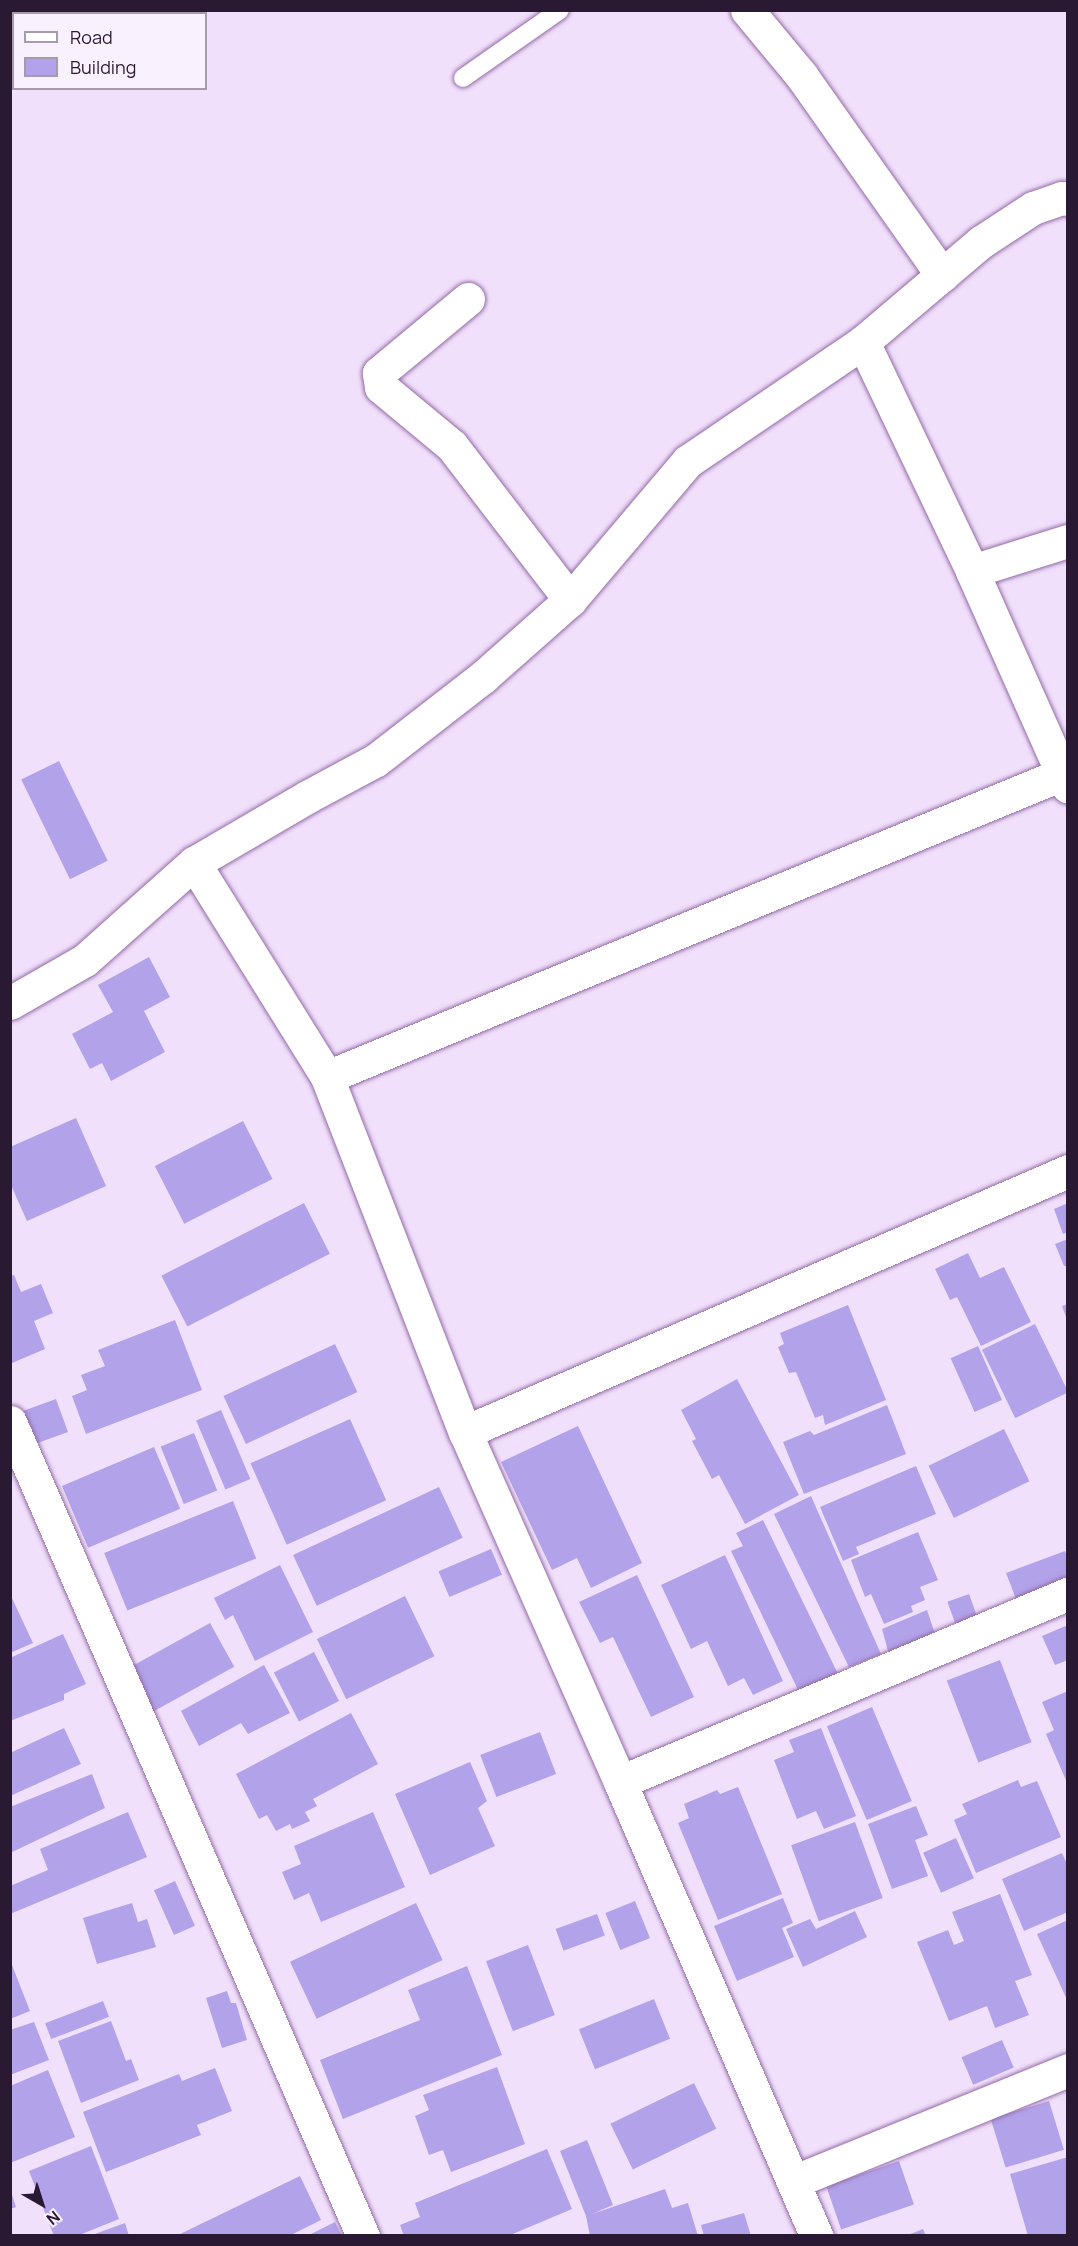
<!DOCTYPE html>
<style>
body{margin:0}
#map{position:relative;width:1078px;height:2246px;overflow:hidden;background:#f1e0fb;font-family:Manrope,sans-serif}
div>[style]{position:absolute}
.building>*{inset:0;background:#b2a2e9;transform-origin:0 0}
.roads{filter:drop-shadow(0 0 2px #936aa7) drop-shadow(0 0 2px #936aa7)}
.service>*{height:18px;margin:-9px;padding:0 9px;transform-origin:9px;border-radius:9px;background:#fff}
.minor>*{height:33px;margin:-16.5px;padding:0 16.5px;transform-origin:16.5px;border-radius:16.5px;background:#fff}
span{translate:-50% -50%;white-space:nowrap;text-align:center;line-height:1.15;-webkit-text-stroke:6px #f9f1fe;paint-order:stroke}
.frame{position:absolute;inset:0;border:12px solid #2a1932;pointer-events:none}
.legend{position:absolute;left:12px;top:12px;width:195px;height:78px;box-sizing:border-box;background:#f9f1fe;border:2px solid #a69bac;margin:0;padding:8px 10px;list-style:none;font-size:18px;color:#2a1932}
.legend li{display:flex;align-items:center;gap:12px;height:30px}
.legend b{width:30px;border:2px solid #a69bac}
.north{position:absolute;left:12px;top:2174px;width:60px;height:60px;-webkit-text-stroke:4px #f9f1fe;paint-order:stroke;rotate:141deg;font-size:16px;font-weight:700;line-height:24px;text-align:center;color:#2a1932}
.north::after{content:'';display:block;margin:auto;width:21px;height:27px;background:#2a1932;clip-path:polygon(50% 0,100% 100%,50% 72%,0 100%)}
</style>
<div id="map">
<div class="building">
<i style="left:59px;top:761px;width:111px;height:42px;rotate:64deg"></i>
<i style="clip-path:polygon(149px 957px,170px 997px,144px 1011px,165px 1052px,111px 1081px,102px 1063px,90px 1069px,72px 1034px,113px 1012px,98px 985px)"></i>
<i style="clip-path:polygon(76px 1118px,106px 1186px,27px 1221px,10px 1183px,10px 1147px)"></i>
<i style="left:243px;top:1121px;width:65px;height:99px;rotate:63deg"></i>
<i style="left:304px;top:1203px;width:57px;height:160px;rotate:63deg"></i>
<i style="clip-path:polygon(1068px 1203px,1068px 1232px,1063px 1234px,1054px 1209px)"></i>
<i style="clip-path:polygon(1068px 1239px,1068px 1266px,1064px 1266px,1055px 1244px)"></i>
<i style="clip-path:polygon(968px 1253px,980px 1278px,1004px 1267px,1031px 1322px,981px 1346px,957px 1297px,950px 1300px,935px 1269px)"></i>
<i style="clip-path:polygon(14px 1275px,21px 1292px,41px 1284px,53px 1313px,34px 1321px,45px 1349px,12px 1363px,10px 1276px)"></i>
<i style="clip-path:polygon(1068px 1304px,1068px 1320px,1067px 1320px,1062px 1306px)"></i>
<i style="clip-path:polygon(848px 1305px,886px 1400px,825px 1425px,823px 1415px,815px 1418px,796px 1372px,789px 1373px,778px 1347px,784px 1344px,780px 1333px)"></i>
<i style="clip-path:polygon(175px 1320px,202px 1390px,86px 1434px,72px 1396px,87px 1390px,81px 1375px,105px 1366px,98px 1350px)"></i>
<i style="left:1035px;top:1324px;width:76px;height:59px;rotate:64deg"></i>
<i style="left:335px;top:1344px;width:53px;height:123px;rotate:65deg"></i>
<i style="left:978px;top:1346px;width:59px;height:30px;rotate:66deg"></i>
<i style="clip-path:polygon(737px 1379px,799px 1495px,745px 1524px,719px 1475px,712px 1479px,692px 1441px,696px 1439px,681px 1410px)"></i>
<i style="left:56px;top:1399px;width:35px;height:44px;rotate:70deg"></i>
<i style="clip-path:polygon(887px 1405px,906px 1454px,804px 1494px,783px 1442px,810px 1431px,814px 1435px)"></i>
<i style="left:221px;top:1410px;width:75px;height:27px;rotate:67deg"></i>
<i style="left:350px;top:1419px;width:89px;height:109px;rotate:66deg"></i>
<i style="clip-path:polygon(578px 1426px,642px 1563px,591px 1588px,577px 1558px,552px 1570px,501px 1462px)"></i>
<i style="left:1004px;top:1429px;width:58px;height:84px;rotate:64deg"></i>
<i style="left:194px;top:1433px;width:62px;height:36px;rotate:68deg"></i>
<i style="left:154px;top:1447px;width:67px;height:100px;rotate:67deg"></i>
<i style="clip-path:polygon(916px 1466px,936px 1514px,856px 1547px,859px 1554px,843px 1561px,820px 1507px)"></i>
<i style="left:439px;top:1487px;width:56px;height:161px;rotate:65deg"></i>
<i style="clip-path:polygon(811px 1496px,881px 1654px,849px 1667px,774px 1514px)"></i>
<i style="left:233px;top:1501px;width:62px;height:139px;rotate:68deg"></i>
<i style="clip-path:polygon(763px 1520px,840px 1678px,801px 1696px,731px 1551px,743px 1546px,736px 1533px)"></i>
<i style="clip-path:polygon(918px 1532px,938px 1580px,920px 1587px,925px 1600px,911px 1606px,913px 1612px,884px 1624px,871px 1594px,865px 1597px,851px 1560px)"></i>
<i style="left:491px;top:1549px;width:28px;height:57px;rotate:67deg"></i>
<i style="clip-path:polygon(1065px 1551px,1068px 1559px,1068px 1585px,1018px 1604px,1006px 1573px)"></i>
<i style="clip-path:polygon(725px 1555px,783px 1681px,753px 1695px,744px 1678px,728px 1686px,707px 1641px,691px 1649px,661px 1585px)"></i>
<i style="clip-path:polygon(280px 1565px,313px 1632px,255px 1661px,233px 1615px,225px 1620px,214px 1598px)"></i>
<i style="clip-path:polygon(637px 1575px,694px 1697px,651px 1717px,613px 1637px,600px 1643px,579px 1602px)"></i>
<i style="clip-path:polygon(10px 1594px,33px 1643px,10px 1653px)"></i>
<i style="left:969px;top:1594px;width:30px;height:23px;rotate:70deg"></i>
<i style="left:405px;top:1596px;width:67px;height:98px;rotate:64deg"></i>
<i style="clip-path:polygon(927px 1610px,938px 1643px,890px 1658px,882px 1629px)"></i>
<i style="left:210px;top:1623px;width:50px;height:95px;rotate:61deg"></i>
<i style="clip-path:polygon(1068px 1625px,1068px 1660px,1055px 1665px,1042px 1636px)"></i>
<i style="clip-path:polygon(63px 1634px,86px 1684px,64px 1694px,64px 1700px,10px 1721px,10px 1658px)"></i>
<i style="left:314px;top:1652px;width:55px;height:45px;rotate:63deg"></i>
<i style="left:1000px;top:1660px;width:88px;height:57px;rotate:69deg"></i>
<i style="clip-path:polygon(264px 1665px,290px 1713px,248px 1734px,241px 1723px,199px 1746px,181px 1711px)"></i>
<i style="clip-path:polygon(1068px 1691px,1068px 1785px,1046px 1734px,1054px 1730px,1042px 1702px)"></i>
<i style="left:872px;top:1707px;width:102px;height:49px;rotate:67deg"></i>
<i style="clip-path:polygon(351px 1713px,378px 1764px,313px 1799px,317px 1806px,305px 1812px,310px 1821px,292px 1829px,290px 1824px,276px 1831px,267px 1815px,259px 1819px,236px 1774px)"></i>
<i style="clip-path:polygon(64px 1728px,81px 1764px,10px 1796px,10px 1753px)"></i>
<i style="clip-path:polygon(821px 1728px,856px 1816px,824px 1829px,816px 1811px,797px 1819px,774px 1760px,794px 1752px,789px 1740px)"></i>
<i style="left:540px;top:1732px;width:45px;height:64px;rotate:69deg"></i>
<i style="clip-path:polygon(470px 1762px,487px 1801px,478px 1808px,495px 1846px,430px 1875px,395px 1794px)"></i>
<i style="clip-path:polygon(92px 1774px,105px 1808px,10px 1853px,10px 1807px)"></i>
<i style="clip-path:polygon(1018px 1780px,1021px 1787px,1037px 1781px,1061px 1837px,976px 1873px,954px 1820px,967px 1814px,962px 1804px)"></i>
<i style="clip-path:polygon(738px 1787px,782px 1894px,718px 1920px,678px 1823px,689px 1818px,684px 1804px,717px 1790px,720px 1794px)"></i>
<i style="clip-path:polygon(916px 1806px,928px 1835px,915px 1840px,928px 1876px,892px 1889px,868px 1824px)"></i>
<i style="clip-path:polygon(128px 1812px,147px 1857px,10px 1914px,10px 1886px,48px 1870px,40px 1849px)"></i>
<i style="clip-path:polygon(373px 1812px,405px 1887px,321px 1922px,309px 1893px,294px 1900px,282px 1872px,301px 1864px,294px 1846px)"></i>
<i style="left:855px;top:1822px;width:81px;height:68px;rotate:70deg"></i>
<i style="left:956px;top:1838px;width:44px;height:36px;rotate:66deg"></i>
<i style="clip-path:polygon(1062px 1853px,1068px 1866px,1068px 1912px,1024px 1931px,1002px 1879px)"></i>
<i style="left:175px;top:1881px;width:49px;height:23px;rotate:66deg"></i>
<i style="clip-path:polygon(1000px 1894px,1032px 1975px,1015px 1981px,1029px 2015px,995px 2028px,987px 2006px,949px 2021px,917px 1942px,948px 1930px,954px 1945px,964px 1941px,952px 1912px)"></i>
<i style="clip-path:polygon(783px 1898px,793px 1923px,782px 1928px,794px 1957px,737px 1981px,714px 1926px)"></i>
<i style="left:635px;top:1901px;width:40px;height:32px;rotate:68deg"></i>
<i style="clip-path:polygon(132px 1903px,138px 1922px,147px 1919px,156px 1947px,97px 1964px,83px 1918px)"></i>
<i style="left:416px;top:1903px;width:63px;height:139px;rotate:65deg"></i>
<i style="clip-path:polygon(855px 1911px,867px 1937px,803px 1967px,786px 1929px,810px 1919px,816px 1929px)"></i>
<i style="left:597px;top:1914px;width:23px;height:44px;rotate:70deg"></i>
<i style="clip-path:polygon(1068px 1920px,1068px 2002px,1037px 1934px)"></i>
<i style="left:528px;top:1945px;width:75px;height:45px;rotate:69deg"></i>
<i style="clip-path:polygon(10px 1960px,30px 2011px,10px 2019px)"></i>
<i style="clip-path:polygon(467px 1966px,502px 2055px,343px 2119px,320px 2060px,420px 2020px,408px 1990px)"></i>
<i style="clip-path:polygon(227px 1991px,231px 2003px,236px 2003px,247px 2040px,222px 2048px,206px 1998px)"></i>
<i style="left:654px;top:1999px;width:43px;height:81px;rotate:68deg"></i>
<i style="left:103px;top:2001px;width:17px;height:62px;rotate:69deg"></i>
<i style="clip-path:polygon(111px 2021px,126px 2061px,131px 2059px,139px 2080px,81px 2103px,58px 2041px)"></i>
<i style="clip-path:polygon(34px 2022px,49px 2060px,10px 2075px,10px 2030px)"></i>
<i style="left:1002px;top:2040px;width:30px;height:44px;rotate:67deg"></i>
<i style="clip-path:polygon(497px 2067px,525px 2144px,451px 2172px,443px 2150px,429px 2155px,415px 2116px,429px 2110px,423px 2095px)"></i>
<i style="clip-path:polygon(215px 2068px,232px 2111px,197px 2125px,201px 2135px,106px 2172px,83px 2112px,179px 2074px,182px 2081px)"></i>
<i style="clip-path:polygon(48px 2070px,75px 2137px,10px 2163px,10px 2086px)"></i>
<i style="left:694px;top:2083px;width:51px;height:93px;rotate:64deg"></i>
<i style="left:1049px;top:2101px;width:51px;height:61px;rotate:73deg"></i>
<i style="clip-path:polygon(587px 2140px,613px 2205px,592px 2214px,665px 2189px,672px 2208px,688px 2203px,698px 2236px,590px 2236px,586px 2216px,560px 2151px)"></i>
<i style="clip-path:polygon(91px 2146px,119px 2219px,77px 2236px,54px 2236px,29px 2171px)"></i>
<i style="clip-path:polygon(547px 2149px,572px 2209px,508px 2236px,404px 2236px,400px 2225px,420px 2217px,415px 2203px)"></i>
<i style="clip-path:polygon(1068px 2157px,1068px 2236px,1028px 2236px,1010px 2174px)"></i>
<i style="left:899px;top:2161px;width:46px;height:77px;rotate:71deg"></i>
<i style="clip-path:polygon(300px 2176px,321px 2220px,289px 2236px,176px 2236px)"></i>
<i style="clip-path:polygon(11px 2192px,16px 2207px,10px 2209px,10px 2193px)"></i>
<i style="clip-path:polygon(744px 2213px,751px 2236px,704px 2236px,701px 2225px)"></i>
<i style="clip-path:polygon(335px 2222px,342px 2236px,307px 2236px)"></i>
<i style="clip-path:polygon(125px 2223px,129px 2236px,92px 2236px,92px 2235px)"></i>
<i style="clip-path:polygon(923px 2229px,926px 2236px,908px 2236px,908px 2235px)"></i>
</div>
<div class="roads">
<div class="service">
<i style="left:463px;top:78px;width:118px;rotate:-35deg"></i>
</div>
<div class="minor">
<i style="left:747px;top:10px;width:85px;rotate:50.3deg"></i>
<i style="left:801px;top:75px;width:245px;rotate:54.8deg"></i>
<i style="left:468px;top:299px;width:116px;rotate:140.3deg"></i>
<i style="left:379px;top:373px;width:14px;rotate:82deg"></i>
<i style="left:381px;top:387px;width:92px;rotate:39.7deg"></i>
<i style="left:452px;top:446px;width:194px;rotate:52.5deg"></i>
<i style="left:863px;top:342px;width:254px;rotate:64.5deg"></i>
<i style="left:972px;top:571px;width:236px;rotate:66deg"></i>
<i style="left:972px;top:571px;width:101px;rotate:-17.4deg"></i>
<i style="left:194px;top:863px;width:252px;rotate:58.1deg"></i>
<i style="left:327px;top:1077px;width:381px;rotate:68.8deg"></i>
<i style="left:465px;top:1432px;width:383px;rotate:66.1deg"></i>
<i style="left:620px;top:1782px;width:495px;rotate:66.6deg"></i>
<i style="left:10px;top:1003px;width:86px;rotate:-29.8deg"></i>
<i style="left:85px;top:960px;width:146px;rotate:-41.7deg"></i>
<i style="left:194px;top:863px;width:131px;rotate:-30.3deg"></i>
<i style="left:307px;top:797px;width:78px;rotate:-28.2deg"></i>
<i style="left:376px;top:760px;width:135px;rotate:-37.8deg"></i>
<i style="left:483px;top:677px;width:116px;rotate:-41.5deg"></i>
<i style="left:570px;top:600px;width:182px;rotate:-49.7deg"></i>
<i style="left:688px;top:461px;width:212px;rotate:-34.2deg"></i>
<i style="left:863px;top:342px;width:155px;rotate:-40.3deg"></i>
<i style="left:981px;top:242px;width:62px;rotate:-33.2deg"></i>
<i style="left:1033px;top:208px;width:31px;rotate:-19deg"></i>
<i style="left:1062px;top:198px;width:6px;rotate:9deg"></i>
<i style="left:327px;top:1077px;width:795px;rotate:-22.4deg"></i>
<i style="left:10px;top:1422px;width:887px;rotate:66.56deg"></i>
<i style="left:465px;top:1432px;width:657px;rotate:-23.4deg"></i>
<i style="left:620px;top:1782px;width:486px;rotate:-22.8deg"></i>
<i style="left:795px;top:2181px;width:295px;rotate:-22.1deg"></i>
</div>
</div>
<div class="frame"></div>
<ul class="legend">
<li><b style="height:8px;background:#fff"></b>Road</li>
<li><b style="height:16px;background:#b2a2e9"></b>Building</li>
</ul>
<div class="north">N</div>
</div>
